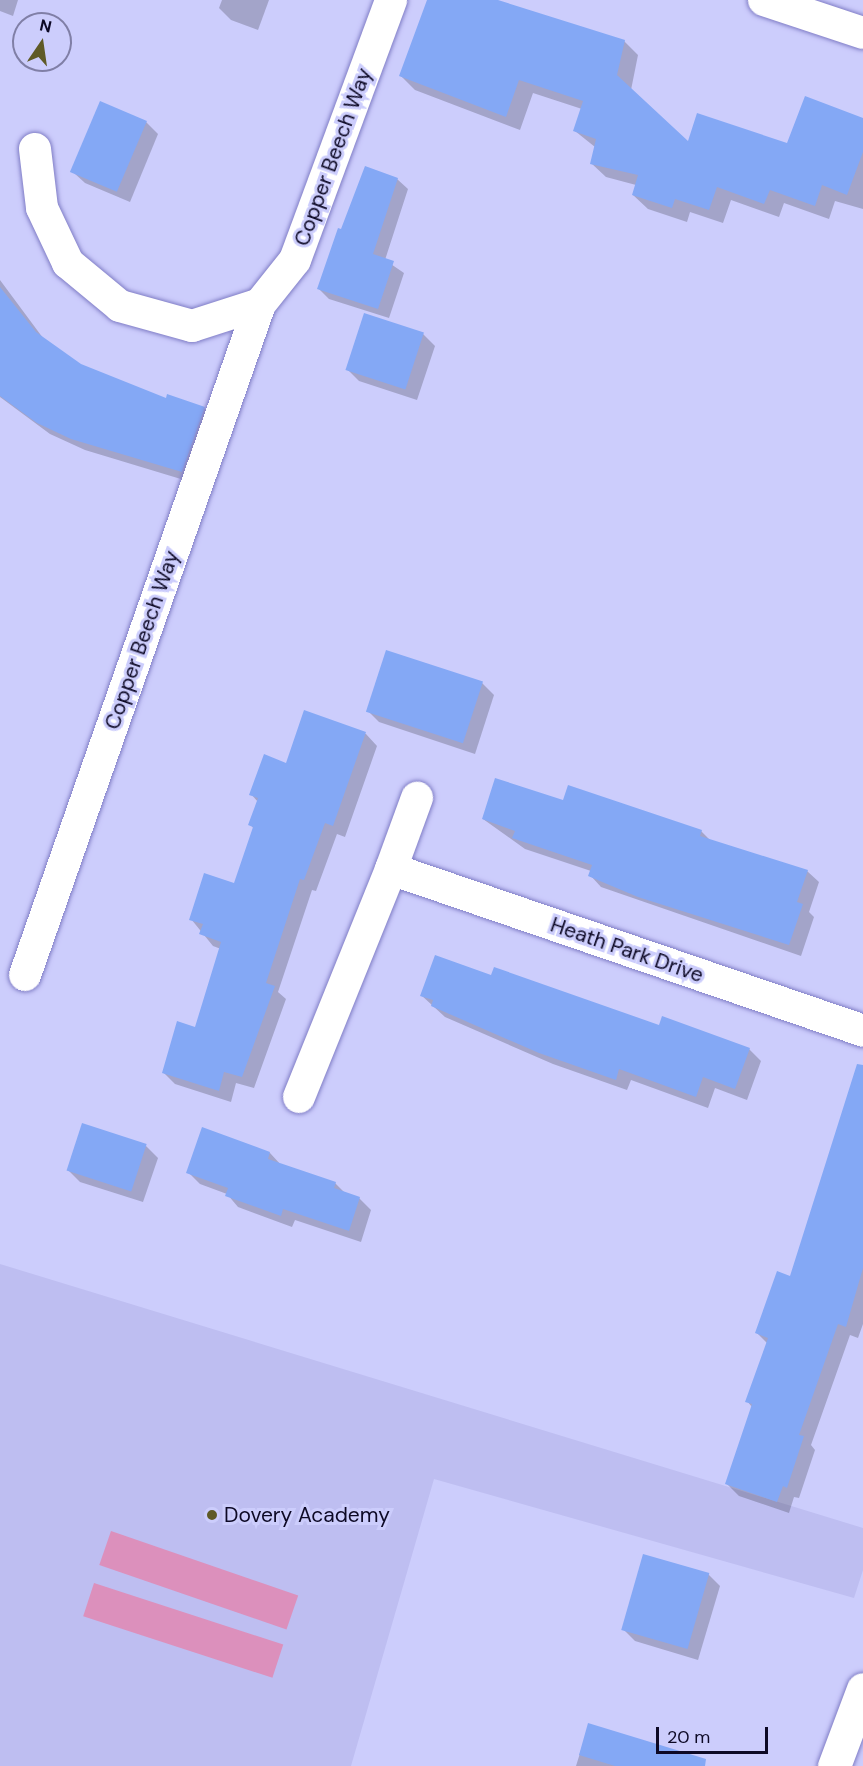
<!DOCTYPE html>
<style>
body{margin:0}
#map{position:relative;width:863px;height:1766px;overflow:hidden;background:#cccdfc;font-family:"DM Sans",sans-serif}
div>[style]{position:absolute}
.built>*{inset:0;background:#bebef1}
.green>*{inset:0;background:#dc90bc;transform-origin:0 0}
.shadow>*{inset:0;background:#0003}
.building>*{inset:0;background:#84a8f5;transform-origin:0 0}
.roads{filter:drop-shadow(0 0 2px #807dc6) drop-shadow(0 0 2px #807dc6)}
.minor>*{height:32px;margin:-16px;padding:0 16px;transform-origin:16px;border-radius:16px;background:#fff}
.tertiary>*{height:33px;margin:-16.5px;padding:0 16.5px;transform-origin:16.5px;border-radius:16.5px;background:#fff}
.dots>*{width:16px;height:16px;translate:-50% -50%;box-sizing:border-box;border:3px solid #cccdfc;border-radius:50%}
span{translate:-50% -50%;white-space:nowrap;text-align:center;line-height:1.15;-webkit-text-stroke:6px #cccdfc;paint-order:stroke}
.street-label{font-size:21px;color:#0d0925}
.poi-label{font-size:21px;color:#0d0925}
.left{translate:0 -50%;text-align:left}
.north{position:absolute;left:12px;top:12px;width:60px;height:60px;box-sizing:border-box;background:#cccdfc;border:2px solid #807fa6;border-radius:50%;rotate:13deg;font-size:16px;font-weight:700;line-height:24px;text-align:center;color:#0d0925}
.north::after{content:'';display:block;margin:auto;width:21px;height:27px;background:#5f5a27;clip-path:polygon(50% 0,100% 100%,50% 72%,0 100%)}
.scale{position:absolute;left:656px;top:1727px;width:112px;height:27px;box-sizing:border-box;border:3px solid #0d0925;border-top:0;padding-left:8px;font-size:18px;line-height:21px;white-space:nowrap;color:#0d0925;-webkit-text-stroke:4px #cccdfc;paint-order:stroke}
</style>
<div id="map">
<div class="built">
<i style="clip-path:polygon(0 1264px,863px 1528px,863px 1570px,854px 1598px,434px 1479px,351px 1766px,0 1766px)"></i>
</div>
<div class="green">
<i style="left:111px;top:1531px;width:198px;height:36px;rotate:19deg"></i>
<i style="left:94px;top:1583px;width:199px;height:35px;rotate:18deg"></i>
</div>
<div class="shadow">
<i style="clip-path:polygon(0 0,18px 0,13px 16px,0 11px)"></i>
<i style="clip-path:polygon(222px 0,269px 0,258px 30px,231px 20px,219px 8px)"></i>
<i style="clip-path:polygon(429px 0,481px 0,624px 41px,638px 55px,631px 90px,689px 143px,788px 145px,863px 119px,863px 209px,835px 201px,829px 219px,784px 203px,779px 217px,731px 200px,723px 223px,690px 212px,687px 222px,648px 209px,633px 195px,636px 185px,606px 177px,591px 163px,595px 147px,575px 131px,582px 109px,533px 93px,520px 130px,415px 90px,401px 76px)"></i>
<i style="clip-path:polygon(146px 122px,158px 134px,130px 202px,85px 183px,73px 172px)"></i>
<i style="clip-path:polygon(397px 179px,408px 189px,385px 260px,404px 273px,389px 318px,329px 299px,319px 289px,342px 231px)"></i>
<i style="clip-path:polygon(0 280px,43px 338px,80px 366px,167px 400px,204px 408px,216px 420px,194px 483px,85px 450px,50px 434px,0 397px)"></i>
<i style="clip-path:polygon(423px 334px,435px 346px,417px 400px,359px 381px,347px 369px)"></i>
<i style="clip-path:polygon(482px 683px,494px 695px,475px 754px,379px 722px,367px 710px)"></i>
<i style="clip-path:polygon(305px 712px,366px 734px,377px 746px,345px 837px,337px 834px,316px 891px,312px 890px,278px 992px,286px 999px,254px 1088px,236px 1083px,231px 1102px,175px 1084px,163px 1072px,196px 1029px,221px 949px,213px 946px,191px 919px,235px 885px,254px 829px,250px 824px,258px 802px,251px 794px,287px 765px)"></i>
<i style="clip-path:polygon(563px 802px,701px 831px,711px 841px,807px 871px,819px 882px,809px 912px,814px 917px,801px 956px,601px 887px,590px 875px,591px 871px,525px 849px,483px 819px)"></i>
<i style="clip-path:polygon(492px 977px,660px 1027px,749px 1049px,761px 1061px,747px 1100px,715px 1088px,708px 1108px,631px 1080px,627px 1090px,553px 1064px,445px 1017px,421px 995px)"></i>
<i style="clip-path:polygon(863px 1114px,863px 1324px,858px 1338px,850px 1335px,811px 1445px,815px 1450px,799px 1498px,794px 1497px,789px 1513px,739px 1496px,727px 1484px,752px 1407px,747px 1401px,767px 1343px,757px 1333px,791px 1278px)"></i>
<i style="clip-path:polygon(146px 1146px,158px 1158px,143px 1202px,80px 1182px,68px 1170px)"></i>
<i style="clip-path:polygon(270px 1153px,282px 1166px,335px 1183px,346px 1194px,359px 1198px,371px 1210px,361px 1242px,295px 1220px,292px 1227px,238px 1207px,227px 1194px,200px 1184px,188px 1172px)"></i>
<i style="clip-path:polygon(708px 1574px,720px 1586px,698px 1660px,635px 1641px,623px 1629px)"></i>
<i style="clip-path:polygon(589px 1724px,671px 1766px,576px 1766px)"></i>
</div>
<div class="building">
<i style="clip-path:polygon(427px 0,498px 0,625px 40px,617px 75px,688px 141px,697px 113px,787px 143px,805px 96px,863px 118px,863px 152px,847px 195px,822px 185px,815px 206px,770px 190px,764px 204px,717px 187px,709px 210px,675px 199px,672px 208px,632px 195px,638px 175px,590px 164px,596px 139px,573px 131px,583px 101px,519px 80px,506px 117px,399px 76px)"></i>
<i style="left:100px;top:101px;width:51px;height:77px;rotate:23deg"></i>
<i style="clip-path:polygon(365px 166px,398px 178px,373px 254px,394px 261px,378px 309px,317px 289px,338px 228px,341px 229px)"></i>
<i style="clip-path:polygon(0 287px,36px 332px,81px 364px,166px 398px,167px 394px,205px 407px,182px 472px,71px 439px,37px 423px,0 396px)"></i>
<i style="left:364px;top:313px;width:63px;height:60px;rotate:18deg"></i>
<i style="left:386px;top:650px;width:102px;height:65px;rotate:18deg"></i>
<i style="clip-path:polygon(304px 710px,366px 732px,333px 826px,325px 823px,304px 880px,300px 879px,266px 983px,275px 986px,242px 1077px,224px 1072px,219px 1091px,162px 1073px,177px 1021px,195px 1027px,221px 942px,199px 934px,203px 924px,189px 920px,204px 873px,234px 883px,253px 827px,248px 825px,258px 798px,249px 795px,264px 754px,286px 763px)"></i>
<i style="clip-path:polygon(495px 778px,563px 800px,568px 785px,702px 830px,700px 836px,808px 870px,797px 902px,803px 904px,789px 945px,638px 897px,588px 876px,592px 865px,512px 838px,515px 831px,482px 819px)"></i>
<i style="clip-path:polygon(435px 955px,491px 975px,494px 967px,659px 1025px,662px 1016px,750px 1048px,735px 1089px,703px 1077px,696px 1097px,619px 1069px,616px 1080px,539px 1053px,431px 1006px,433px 1000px,420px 996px)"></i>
<i style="clip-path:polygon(857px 1064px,863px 1065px,863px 1268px,846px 1327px,838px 1324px,799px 1435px,804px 1436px,787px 1488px,783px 1486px,777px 1502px,725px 1484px,752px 1404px,745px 1402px,768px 1338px,755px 1333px,777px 1271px,790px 1276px)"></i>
<i style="left:82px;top:1123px;width:68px;height:50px;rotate:18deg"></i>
<i style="clip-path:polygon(202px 1127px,270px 1152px,268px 1159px,336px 1182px,334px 1188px,360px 1197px,349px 1231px,283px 1209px,281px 1216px,225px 1196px,228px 1188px,186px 1173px)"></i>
<i style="left:643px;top:1554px;width:69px;height:79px;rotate:16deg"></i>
<i style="clip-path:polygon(588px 1723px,706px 1759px,705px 1766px,615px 1766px,579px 1755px)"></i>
</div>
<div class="roads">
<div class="minor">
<i style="left:764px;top:0;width:104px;rotate:18.4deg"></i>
<i style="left:35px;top:149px;width:59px;rotate:83.2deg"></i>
<i style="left:42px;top:208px;width:61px;rotate:64.7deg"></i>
<i style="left:68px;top:263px;width:67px;rotate:39.6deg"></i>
<i style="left:120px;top:306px;width:75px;rotate:15.5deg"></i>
<i style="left:192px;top:326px;width:71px;rotate:-17.9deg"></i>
<i style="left:260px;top:304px;width:56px;rotate:-51.5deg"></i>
<i style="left:295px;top:260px;width:277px;rotate:-69.7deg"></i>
<i style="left:391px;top:869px;width:76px;rotate:-69.9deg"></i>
<i style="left:25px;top:975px;width:711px;rotate:-70.7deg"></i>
<i style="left:299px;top:1097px;width:246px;rotate:-68deg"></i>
<i style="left:391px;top:869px;width:499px;rotate:18.9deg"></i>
</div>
<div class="tertiary">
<i style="left:834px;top:1766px;width:82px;rotate:-69.4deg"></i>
</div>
</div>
<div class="dots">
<i style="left:212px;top:1515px;background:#5f5a27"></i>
</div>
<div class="street-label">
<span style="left:333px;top:157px;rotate:-70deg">Copper Beech Way</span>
<span style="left:142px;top:640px;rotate:-71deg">Copper Beech Way</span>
<span style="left:627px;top:950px;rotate:19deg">Heath Park Drive</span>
</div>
<div class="poi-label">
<span class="left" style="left:224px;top:1515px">Dovery Academy</span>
</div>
<div class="north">N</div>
<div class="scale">20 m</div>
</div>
